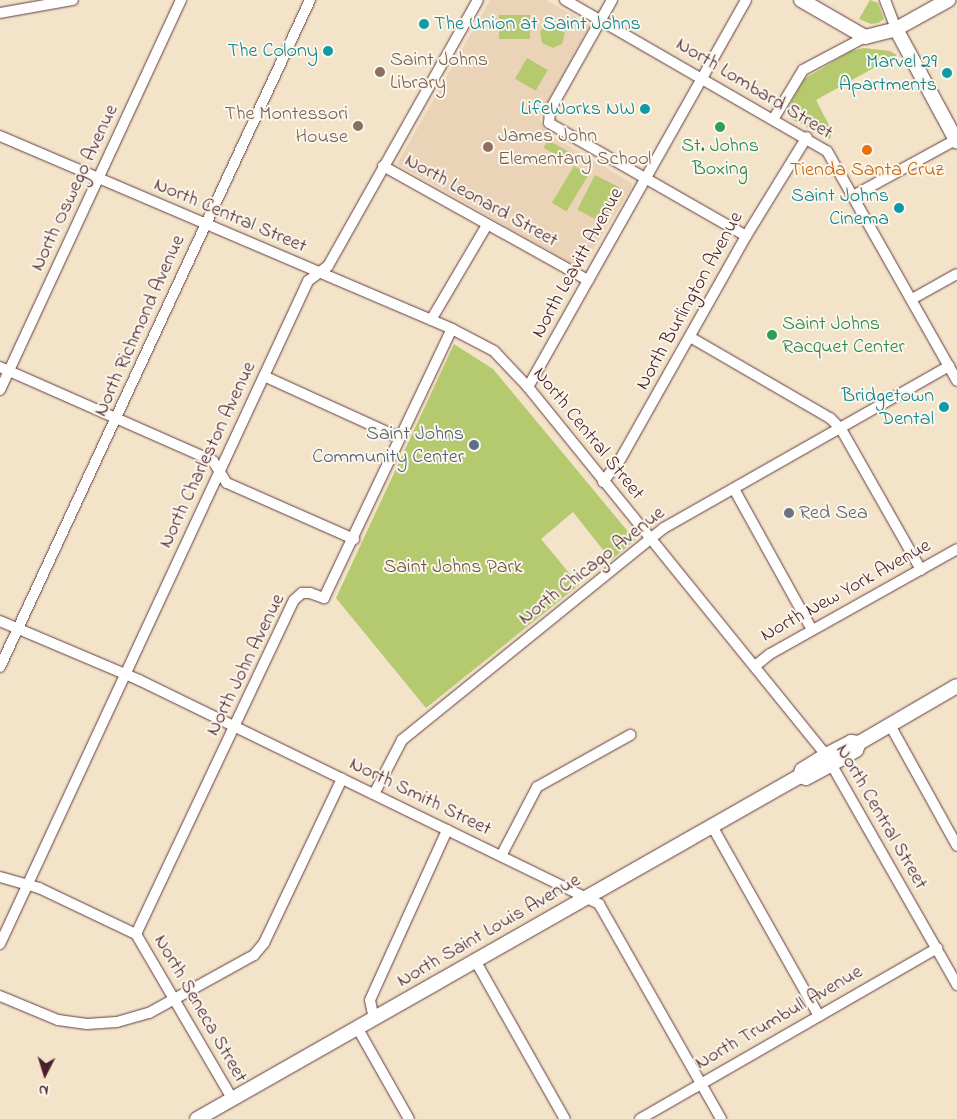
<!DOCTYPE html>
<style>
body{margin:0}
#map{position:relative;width:957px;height:1119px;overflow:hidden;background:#f3e3c8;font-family:"Indie Flower",sans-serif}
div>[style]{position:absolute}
.built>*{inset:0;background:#ebd3b8}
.green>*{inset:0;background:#b5ca6e;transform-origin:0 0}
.roads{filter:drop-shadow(0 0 1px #633c43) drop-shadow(0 0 1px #633c43)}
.minor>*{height:10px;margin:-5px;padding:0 5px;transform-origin:5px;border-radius:5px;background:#fff}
.major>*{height:14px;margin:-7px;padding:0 7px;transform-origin:7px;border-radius:7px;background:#fff}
.dots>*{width:14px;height:14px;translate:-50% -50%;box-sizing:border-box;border:2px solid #fbf7ec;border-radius:50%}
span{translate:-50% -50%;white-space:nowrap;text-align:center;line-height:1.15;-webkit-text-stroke:4px #fbf7ec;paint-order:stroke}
.culture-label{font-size:20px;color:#0d838f}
.left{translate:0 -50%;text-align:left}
.right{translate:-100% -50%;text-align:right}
.education-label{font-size:20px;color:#785e54}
.street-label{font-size:20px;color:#4a1f2b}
.leisure-label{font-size:20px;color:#27864d}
.food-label{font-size:20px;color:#c56008}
.service-label{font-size:20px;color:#4e5e75}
.worship-label{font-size:20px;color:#5b616d}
.park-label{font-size:20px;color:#6a523f}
.north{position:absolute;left:20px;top:1049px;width:50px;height:50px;-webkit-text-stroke:4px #fbf7ec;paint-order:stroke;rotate:185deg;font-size:14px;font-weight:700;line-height:20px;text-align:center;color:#4a1f2b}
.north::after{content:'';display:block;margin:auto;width:18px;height:22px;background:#4a1f2b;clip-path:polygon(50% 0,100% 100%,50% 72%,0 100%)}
</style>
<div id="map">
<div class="built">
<i style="clip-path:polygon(490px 0,546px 0,590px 25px,539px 118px,547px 133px,632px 183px,631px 189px,581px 269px,397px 164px)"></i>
</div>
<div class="green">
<i style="clip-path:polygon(870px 0,878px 3px,884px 19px,878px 23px,871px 24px,859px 19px)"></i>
<i style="left:499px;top:15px;width:31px;height:24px"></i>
<i style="clip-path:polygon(543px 27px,554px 27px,565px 33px,562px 44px,553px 48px,542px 43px,540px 32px)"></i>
<i style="clip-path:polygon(864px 48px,890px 51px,897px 55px,816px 100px,832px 131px,830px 139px,789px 118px,787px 110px,804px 79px,851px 51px)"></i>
<i style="left:527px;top:58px;width:24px;height:24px;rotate:30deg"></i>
<i style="left:548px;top:140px;width:30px;height:9px;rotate:30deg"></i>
<i style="left:574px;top:166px;width:17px;height:43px;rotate:31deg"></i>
<i style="left:595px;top:175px;width:28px;height:39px;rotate:27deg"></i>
<i style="clip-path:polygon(454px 344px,493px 369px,635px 540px,611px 560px,573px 512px,541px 539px,579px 585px,426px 708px,336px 598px)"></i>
</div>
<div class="roads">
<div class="minor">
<i style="left:565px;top:0;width:302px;rotate:30deg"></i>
<i style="left:827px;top:151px;width:264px;rotate:60.5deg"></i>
<i style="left:612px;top:0;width:126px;rotate:119.4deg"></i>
<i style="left:550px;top:110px;width:13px;rotate:94deg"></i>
<i style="left:549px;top:123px;width:227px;rotate:29.8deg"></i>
<i style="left:885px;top:0;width:31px;rotate:69deg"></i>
<i style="left:0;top:13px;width:74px;rotate:-10.1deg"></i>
<i style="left:774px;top:118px;width:56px;rotate:-58.9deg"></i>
<i style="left:803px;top:70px;width:70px;rotate:-28deg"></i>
<i style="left:0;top:136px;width:491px;rotate:23.1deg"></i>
<i style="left:452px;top:329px;width:47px;rotate:27.6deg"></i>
<i style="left:494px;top:351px;width:50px;rotate:46.6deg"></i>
<i style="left:528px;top:387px;width:474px;rotate:51deg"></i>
<i style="left:826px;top:755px;width:265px;rotate:60.3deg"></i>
<i style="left:383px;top:166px;width:235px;rotate:29.1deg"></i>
<i style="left:853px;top:196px;width:119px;rotate:-28.7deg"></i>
<i style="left:912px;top:299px;width:51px;rotate:-29.1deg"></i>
<i style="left:431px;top:320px;width:110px;rotate:-59.5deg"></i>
<i style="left:690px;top:337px;width:162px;rotate:30.1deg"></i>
<i style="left:830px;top:418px;width:16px;rotate:45deg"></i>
<i style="left:841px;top:429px;width:162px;rotate:60.4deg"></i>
<i style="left:0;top:367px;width:233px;rotate:23.8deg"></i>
<i style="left:213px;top:461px;width:26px;rotate:58deg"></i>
<i style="left:227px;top:483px;width:139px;rotate:23.8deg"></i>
<i style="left:264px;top:376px;width:149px;rotate:24.5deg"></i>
<i style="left:528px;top:387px;width:444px;rotate:-60.6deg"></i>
<i style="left:0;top:390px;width:430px;rotate:-65.1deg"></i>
<i style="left:603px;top:482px;width:30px;rotate:-53deg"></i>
<i style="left:621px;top:458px;width:255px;rotate:-60.6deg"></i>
<i style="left:746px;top:236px;width:116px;rotate:-58.4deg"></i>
<i style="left:734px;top:489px;width:161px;rotate:61deg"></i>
<i style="left:0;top:621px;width:151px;rotate:23deg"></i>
<i style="left:139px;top:680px;width:512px;rotate:25.96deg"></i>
<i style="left:599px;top:904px;width:247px;rotate:60.4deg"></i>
<i style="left:755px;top:666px;width:19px;rotate:-39deg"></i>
<i style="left:770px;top:654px;width:214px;rotate:-29.3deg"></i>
<i style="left:0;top:667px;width:736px;rotate:-65.07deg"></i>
<i style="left:890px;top:725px;width:138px;rotate:61deg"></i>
<i style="left:374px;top:794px;width:61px;rotate:-62.6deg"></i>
<i style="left:402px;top:740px;width:337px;rotate:-39deg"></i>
<i style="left:664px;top:528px;width:328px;rotate:-29.6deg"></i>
<i style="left:712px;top:826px;width:218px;rotate:60.6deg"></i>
<i style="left:501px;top:856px;width:78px;rotate:-62.4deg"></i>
<i style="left:537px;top:787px;width:107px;rotate:-29.2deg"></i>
<i style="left:0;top:877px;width:41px;rotate:15.8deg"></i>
<i style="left:39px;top:888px;width:107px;rotate:25.4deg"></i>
<i style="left:136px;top:934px;width:192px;rotate:59.7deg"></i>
<i style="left:136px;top:934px;width:369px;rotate:-64.7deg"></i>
<i style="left:294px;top:600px;width:11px;rotate:-41deg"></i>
<i style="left:302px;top:593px;width:8px"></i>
<i style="left:310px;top:593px;width:15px;rotate:20deg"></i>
<i style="left:324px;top:598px;width:298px;rotate:-64.6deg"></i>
<i style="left:0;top:944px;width:731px;rotate:-65.08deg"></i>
<i style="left:308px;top:281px;width:25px;rotate:-37deg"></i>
<i style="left:328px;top:266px;width:305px;rotate:-60.6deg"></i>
<i style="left:476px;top:962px;width:180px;rotate:60.5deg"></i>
<i style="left:0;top:996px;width:63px;rotate:22.5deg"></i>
<i style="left:58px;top:1020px;width:29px;rotate:8deg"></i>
<i style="left:87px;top:1024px;width:30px;rotate:-4deg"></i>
<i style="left:117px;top:1022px;width:33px;rotate:-16deg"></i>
<i style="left:149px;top:1013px;width:120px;rotate:-28.9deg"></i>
<i style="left:254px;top:955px;width:16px;rotate:-50deg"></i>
<i style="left:264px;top:943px;width:182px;rotate:-64.6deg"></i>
<i style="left:374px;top:1019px;width:19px;rotate:-102deg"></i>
<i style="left:370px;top:1000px;width:187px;rotate:-65.6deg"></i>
<i style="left:358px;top:1029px;width:103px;rotate:60.5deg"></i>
<i style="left:640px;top:1119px;width:343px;rotate:-29.9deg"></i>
</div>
<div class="major">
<i style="left:801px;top:0;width:74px;rotate:30deg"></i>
<i style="left:865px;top:37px;width:32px;rotate:-14deg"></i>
<i style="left:896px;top:29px;width:60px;rotate:-29.1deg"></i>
<i style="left:896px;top:29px;width:128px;rotate:61.6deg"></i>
<i style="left:800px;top:776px;width:6px;rotate:-72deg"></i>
<i style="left:802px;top:770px;width:28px;rotate:-32deg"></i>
<i style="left:826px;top:755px;width:28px;rotate:-27deg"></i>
<i style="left:851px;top:742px;width:8px;rotate:7deg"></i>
<i style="left:859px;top:743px;width:113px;rotate:-30.2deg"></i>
<i style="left:197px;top:1119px;width:694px;rotate:-29.63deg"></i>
<i style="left:800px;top:776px;width:6px;rotate:18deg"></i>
<i style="left:806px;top:778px;width:30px;rotate:-28deg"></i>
<i style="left:832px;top:764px;width:28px;rotate:-30deg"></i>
<i style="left:856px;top:750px;width:8px;rotate:-67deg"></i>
</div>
</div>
<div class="dots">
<i style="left:424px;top:24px;background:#0f9aa8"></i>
<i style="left:328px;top:51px;background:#0f9aa8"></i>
<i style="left:380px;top:72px;background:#8d6e63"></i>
<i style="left:947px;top:73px;background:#0f9aa8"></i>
<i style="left:645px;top:109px;background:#0f9aa8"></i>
<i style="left:358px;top:126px;background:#8d6e63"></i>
<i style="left:720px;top:127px;background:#2e9e5b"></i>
<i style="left:488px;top:147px;background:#8d6e63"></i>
<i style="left:867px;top:150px;background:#e8710a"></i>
<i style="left:899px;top:208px;background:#0f9aa8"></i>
<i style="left:772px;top:335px;background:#2e9e5b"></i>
<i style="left:944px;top:407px;background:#0f9aa8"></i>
<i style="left:474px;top:445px;background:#5c6f8a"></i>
<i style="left:789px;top:513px;background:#6b7280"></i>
</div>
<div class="culture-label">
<span class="left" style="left:434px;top:24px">The Union at Saint Johns</span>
<span class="right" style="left:318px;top:51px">The Colony</span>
<span class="right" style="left:937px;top:74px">Marvel 29<br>Apartments</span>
<span class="right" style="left:635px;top:109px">LifeWorks NW</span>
<span class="right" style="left:889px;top:208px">Saint Johns<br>Cinema</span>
<span class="right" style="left:934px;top:408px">Bridgetown<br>Dental</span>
</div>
<div class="education-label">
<span class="left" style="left:390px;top:72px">Saint Johns<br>Library</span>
<span class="right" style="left:348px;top:126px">The Montessori<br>House</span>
<span class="left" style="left:498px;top:148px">James John<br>Elementary School</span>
</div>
<div class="street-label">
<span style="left:754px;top:89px;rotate:31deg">North Lombard Street</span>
<span style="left:75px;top:188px;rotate:-65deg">North Oswego Avenue</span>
<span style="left:481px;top:201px;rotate:29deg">North Leonard Street</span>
<span style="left:230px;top:216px;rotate:23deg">North Central Street</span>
<span style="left:578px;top:263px;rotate:-61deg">North Leavitt Avenue</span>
<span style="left:690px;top:301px;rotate:-61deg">North Burlington Avenue</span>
<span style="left:140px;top:326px;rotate:-66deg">North Richmond Avenue</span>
<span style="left:588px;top:434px;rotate:51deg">North Central Street</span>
<span style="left:208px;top:455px;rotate:-65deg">North Charleston Avenue</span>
<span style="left:592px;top:566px;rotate:-38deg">North Chicago Avenue</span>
<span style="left:846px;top:591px;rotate:-29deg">North New York Avenue</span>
<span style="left:246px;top:665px;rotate:-64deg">North John Avenue</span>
<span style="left:420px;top:797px;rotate:26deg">North Smith Street</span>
<span style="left:881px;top:817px;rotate:60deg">North Central Street</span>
<span style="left:489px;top:931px;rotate:-30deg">North Saint Louis Avenue</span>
<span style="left:200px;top:1009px;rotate:60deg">North Seneca Street</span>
<span style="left:779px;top:1018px;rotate:-30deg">North Trumbull Avenue</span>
</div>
<div class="leisure-label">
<span style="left:720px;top:158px">St. Johns<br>Boxing</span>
<span class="left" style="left:782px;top:336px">Saint Johns<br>Racquet Center</span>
</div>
<div class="food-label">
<span style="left:867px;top:170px">Tienda Santa Cruz</span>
</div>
<div class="service-label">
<span class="right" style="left:464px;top:446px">Saint Johns<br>Community Center</span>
</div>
<div class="worship-label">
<span class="left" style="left:799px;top:513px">Red Sea</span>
</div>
<div class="park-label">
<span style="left:453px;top:567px">Saint Johns Park</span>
</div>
<div class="north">N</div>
</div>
